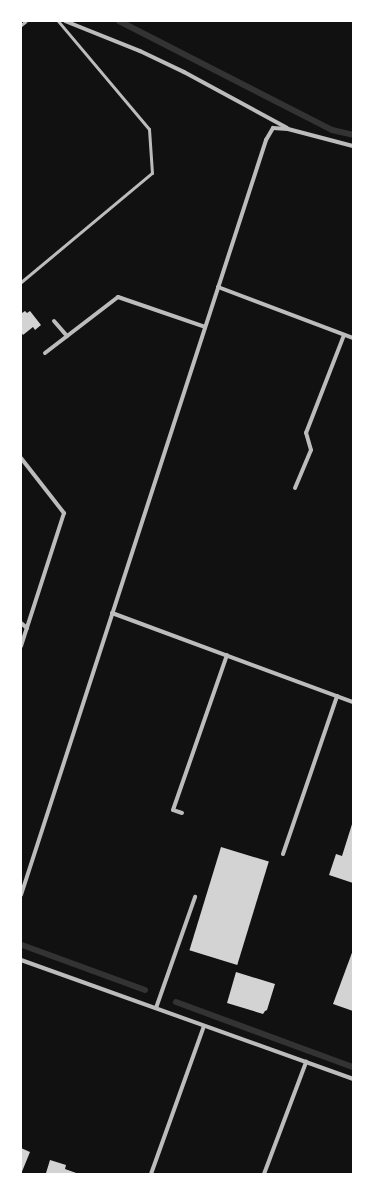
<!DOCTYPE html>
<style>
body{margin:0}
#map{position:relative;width:374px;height:1195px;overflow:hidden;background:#111;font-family:Barlow,sans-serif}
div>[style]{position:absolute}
.stream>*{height:6px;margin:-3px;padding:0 3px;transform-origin:3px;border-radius:3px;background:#333}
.building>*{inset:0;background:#d3d3d3;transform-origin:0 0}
.service>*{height:3px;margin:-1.5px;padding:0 1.5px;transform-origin:1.5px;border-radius:1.5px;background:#bcbcbc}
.minor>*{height:4px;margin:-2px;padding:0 2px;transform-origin:2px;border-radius:2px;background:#bcbcbc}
span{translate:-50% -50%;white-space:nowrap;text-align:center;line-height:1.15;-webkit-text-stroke:3px #fff;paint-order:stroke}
.frame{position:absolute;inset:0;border:22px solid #fff;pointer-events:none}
</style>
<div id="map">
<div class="stream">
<i style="left:119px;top:21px;width:239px;rotate:27.1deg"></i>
<i style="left:332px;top:130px;width:22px;rotate:13deg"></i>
<i style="left:22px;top:945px;width:131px;rotate:20.1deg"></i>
<i style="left:176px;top:1002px;width:189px;rotate:20.2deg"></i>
</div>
<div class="building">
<i style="clip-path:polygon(25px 311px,27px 313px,30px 311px,41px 325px,35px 330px,33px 327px,23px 335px,21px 332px,21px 312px,22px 313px)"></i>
<i style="clip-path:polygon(353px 821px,353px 883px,329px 875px,336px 854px,342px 856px)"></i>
<i style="left:221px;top:847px;width:50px;height:108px;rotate:17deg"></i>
<i style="clip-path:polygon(353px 950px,353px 1011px,333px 1004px)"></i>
<i style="clip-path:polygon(236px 972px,275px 984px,267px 1010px,265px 1011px,263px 1014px,227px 1003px)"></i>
<i style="clip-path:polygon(21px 1148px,30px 1152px,21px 1174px)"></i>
<i style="clip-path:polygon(50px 1160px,66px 1165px,65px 1169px,79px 1174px,46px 1173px)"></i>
</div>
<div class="service">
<i style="left:21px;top:25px;width:6px;rotate:-39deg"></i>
<i style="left:21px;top:282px;width:170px;rotate:-39.8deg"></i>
<i style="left:152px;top:173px;width:44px;rotate:-93.9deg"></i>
<i style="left:149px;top:129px;width:141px;rotate:-130.1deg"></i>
</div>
<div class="minor">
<i style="left:65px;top:21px;width:81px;rotate:21.8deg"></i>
<i style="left:140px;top:51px;width:49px;rotate:25.5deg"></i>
<i style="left:184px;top:72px;width:117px;rotate:28.5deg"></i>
<i style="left:218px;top:287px;width:144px;rotate:20.7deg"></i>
<i style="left:54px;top:321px;width:20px;rotate:49deg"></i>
<i style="left:45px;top:353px;width:92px;rotate:-37.5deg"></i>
<i style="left:118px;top:297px;width:92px;rotate:19deg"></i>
<i style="left:21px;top:458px;width:70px;rotate:52deg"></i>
<i style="left:64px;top:513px;width:140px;rotate:107.9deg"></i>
<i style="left:295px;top:488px;width:41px;rotate:-67.2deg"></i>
<i style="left:311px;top:450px;width:18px;rotate:-106deg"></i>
<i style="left:306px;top:433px;width:105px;rotate:-68.8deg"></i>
<i style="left:112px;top:613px;width:257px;rotate:20.3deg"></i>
<i style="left:21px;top:623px;width:8px;rotate:40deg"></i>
<i style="left:182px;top:813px;width:9px;rotate:-162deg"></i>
<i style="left:173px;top:810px;width:164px;rotate:-70.8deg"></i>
<i style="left:283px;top:854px;width:167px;rotate:-71.1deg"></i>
<i style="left:21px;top:895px;width:794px;rotate:-72.02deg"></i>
<i style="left:266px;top:140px;width:14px;rotate:-60deg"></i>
<i style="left:273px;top:128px;width:15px;rotate:4deg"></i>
<i style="left:288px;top:129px;width:67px;rotate:14.7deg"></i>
<i style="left:21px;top:960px;width:353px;rotate:19.7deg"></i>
<i style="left:156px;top:1008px;width:118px;rotate:-70.6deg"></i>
<i style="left:151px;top:1174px;width:157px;rotate:-70.3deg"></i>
<i style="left:264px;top:1174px;width:120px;rotate:-69.4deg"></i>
</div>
<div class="frame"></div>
</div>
